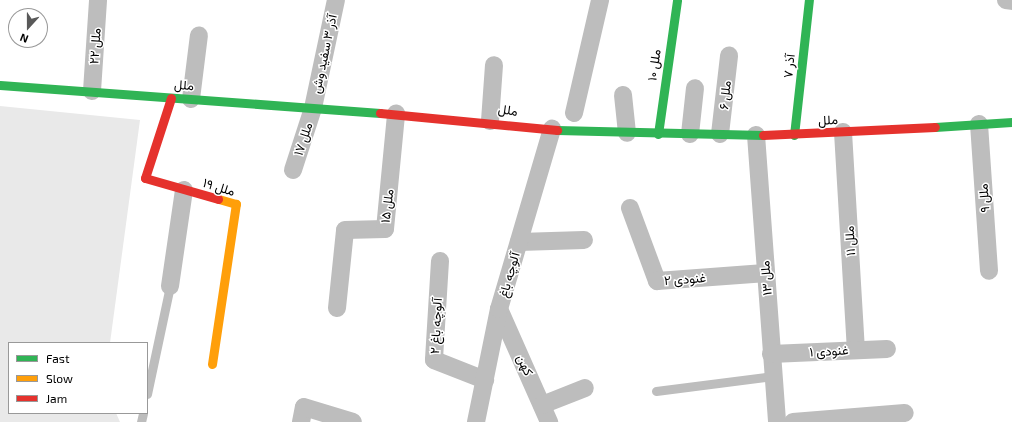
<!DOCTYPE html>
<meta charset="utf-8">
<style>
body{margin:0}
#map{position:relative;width:1012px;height:422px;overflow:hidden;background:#fff;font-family:"Exo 2",Vazirmatn,sans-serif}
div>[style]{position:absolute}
.green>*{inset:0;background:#e9e9e9}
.lane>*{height:9px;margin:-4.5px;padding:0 4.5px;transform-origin:4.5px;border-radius:4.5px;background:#bdbdbd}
.street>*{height:18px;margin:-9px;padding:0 9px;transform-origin:9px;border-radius:9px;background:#bdbdbd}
.fast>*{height:9px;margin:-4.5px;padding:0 4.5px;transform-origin:4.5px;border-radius:4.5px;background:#30b455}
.slow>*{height:9px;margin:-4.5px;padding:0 4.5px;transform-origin:4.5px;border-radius:4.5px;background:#ff9f0a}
.jam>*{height:9px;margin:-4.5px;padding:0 4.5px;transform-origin:4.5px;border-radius:4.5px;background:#e5322d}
span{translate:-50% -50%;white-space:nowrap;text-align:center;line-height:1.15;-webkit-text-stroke:3px #fff;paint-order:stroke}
.street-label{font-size:13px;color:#000}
.legend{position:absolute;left:8px;top:342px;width:140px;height:72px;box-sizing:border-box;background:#fff;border:1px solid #999;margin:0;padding:5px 7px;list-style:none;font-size:12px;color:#000}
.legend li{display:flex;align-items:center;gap:8px;height:20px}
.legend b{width:20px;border:1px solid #999}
.north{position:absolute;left:8px;top:8px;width:40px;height:40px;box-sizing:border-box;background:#fff;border:1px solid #999;border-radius:50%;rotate:201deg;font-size:11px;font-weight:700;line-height:16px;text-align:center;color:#000}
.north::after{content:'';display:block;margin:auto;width:14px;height:18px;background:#595959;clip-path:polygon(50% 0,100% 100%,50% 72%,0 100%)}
</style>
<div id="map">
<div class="green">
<i style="clip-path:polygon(0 106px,140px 120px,110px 343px,9px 343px,9px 413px,116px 413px,120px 422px,0 422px)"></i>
</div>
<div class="lane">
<i style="left:656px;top:391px;width:118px;rotate:-7.3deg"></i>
<i style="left:147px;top:394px;width:110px;rotate:-78deg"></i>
<i style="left:141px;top:422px;width:9px;rotate:-77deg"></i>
</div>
<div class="street">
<i style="left:1006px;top:0;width:6px;rotate:9deg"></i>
<i style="left:92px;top:91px;width:91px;rotate:-86.2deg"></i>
<i style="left:623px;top:95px;width:38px;rotate:84deg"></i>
<i style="left:191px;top:99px;width:64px;rotate:-82.9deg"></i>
<i style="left:574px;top:113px;width:116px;rotate:-77deg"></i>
<i style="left:490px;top:121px;width:56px;rotate:-85.9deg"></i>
<i style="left:979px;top:124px;width:147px;rotate:86.1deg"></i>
<i style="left:843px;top:132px;width:218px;rotate:86.6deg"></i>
<i style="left:690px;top:134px;width:46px;rotate:-83.8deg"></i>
<i style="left:720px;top:134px;width:79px;rotate:-83.4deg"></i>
<i style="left:756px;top:135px;width:288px;rotate:85.8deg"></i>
<i style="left:293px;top:170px;width:65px;rotate:-72.1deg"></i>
<i style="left:313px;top:108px;width:110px;rotate:-78deg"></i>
<i style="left:630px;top:208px;width:78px;rotate:69.7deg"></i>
<i style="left:657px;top:281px;width:108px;rotate:-4.2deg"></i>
<i style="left:519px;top:242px;width:65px;rotate:-1.8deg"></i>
<i style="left:440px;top:261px;width:99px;rotate:93.5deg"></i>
<i style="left:434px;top:360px;width:55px;rotate:21.4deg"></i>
<i style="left:170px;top:286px;width:97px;rotate:-81.7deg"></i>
<i style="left:337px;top:308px;width:78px;rotate:-84.1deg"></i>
<i style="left:345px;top:230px;width:40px;rotate:-1.4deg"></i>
<i style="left:385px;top:229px;width:116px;rotate:-84.5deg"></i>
<i style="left:499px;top:309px;width:124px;rotate:66.1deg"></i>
<i style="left:771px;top:354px;width:116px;rotate:-2.5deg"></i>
<i style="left:542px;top:405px;width:46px;rotate:-21.6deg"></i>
<i style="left:301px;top:422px;width:15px;rotate:-79deg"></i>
<i style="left:304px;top:407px;width:51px;rotate:17deg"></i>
<i style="left:476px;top:422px;width:115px;rotate:-78.5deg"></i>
<i style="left:499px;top:309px;width:188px;rotate:-73.6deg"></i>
<i style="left:793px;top:422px;width:112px;rotate:-4.6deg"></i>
</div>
<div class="fast">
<i style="left:0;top:85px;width:381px;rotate:4.2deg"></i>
<i style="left:935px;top:127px;width:77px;rotate:-3.7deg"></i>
<i style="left:557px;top:130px;width:206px;rotate:1.4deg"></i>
<i style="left:658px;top:134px;width:135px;rotate:-81.9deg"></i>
<i style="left:794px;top:135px;width:136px;rotate:-83.7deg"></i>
</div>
<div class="slow">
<i style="left:212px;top:364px;width:162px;rotate:-81.5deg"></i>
<i style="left:236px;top:204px;width:19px;rotate:-164deg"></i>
</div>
<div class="jam">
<i style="left:171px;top:98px;width:84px;rotate:108deg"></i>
<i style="left:145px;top:178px;width:76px;rotate:16deg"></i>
<i style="left:380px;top:113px;width:178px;rotate:5.5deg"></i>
<i style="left:763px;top:135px;width:172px;rotate:-2.7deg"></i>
</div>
<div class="street-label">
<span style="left:95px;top:46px;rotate:-86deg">۲۲ ملل</span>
<span style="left:324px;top:54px;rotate:-78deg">آذر ۳ سفید وش</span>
<span style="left:654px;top:65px;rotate:-82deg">۱۰ ملل</span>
<span style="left:789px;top:66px;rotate:-84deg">آذر ۷</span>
<span style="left:184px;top:85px;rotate:4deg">ملل</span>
<span style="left:725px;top:95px;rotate:-84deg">۶ ملل</span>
<span style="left:508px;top:110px;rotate:8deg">ملل</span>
<span style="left:828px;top:120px;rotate:-3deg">ملل</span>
<span style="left:303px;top:139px;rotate:-72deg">ملل ۱۷</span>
<span style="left:219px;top:187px;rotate:17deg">ملل ۱۹</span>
<span style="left:984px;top:198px;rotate:-94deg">ملل ۹</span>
<span style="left:387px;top:206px;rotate:-83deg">ملل ۱۵</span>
<span style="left:850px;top:241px;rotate:-93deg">۱۱ ملل</span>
<span style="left:509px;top:275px;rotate:-74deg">آلوچه باغ</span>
<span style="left:766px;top:278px;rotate:-94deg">ملل ۱۳</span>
<span style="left:685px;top:279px;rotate:-4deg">۲ غنودی</span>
<span style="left:436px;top:326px;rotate:-87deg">۲ آلوچه باغ</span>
<span style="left:829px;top:351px;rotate:-3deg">۱ غنودی</span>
<span style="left:525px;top:365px;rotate:66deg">کهن</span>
</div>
<ul class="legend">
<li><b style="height:5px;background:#30b455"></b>Fast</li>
<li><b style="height:5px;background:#ff9f0a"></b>Slow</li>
<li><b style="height:5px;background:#e5322d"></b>Jam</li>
</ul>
<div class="north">N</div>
</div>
